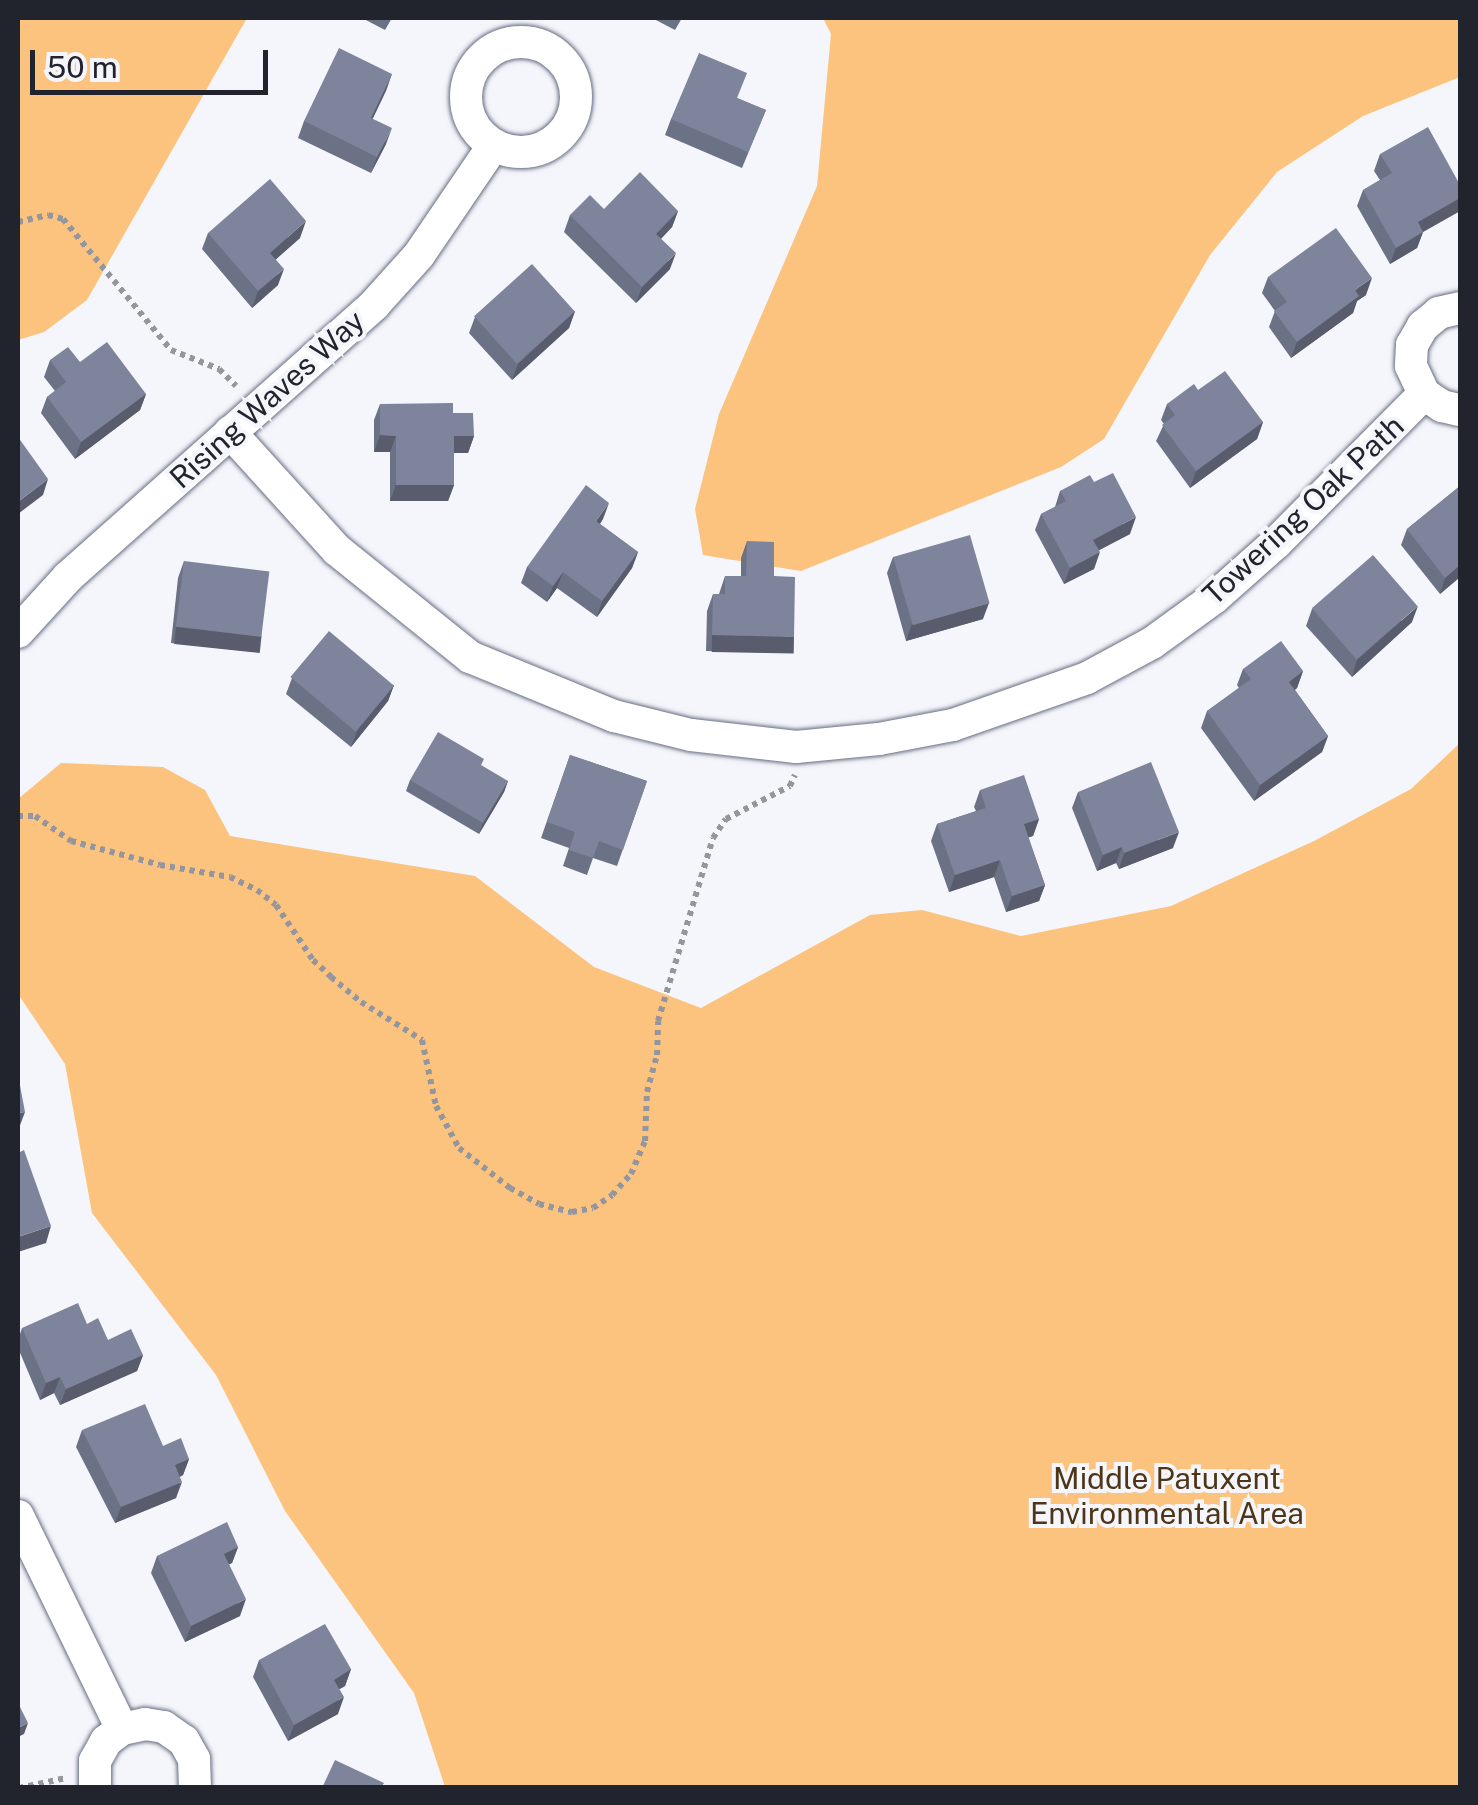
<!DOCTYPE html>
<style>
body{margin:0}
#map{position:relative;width:1478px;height:1805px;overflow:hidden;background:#f5f6fb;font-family:"Public Sans",sans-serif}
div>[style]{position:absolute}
.green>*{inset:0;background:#fbc37d}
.path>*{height:6px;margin-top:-3px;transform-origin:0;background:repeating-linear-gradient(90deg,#95969d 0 5px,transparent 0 10px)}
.roads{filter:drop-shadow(0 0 2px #666d83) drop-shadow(0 0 2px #666d83)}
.street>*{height:32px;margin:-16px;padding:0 16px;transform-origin:16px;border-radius:16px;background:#fff}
.street>.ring{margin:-16px;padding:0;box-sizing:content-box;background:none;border:32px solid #fff;border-radius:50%}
.wall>*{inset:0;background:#6c7285}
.shaded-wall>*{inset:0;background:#585c6c;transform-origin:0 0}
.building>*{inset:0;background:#7d849b;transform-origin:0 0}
span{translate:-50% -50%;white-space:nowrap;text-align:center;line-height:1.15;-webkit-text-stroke:8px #f5f6fb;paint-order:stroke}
.street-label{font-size:30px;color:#22242d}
.park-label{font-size:30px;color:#4d3516}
.frame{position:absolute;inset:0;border:20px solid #22242d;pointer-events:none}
.scale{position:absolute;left:30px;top:50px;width:238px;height:45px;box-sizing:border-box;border:5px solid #22242d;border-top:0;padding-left:12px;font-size:30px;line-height:35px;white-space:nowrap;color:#22242d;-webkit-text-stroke:8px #f5f6fb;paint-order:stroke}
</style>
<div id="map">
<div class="green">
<i style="clip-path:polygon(18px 18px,247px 18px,87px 300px,44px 332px,18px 340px)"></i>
<i style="clip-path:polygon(823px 18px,1460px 18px,1460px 77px,1363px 116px,1277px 172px,1210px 255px,1104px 439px,1061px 467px,801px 571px,703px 555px,695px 509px,719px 414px,817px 186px,831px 34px)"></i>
<i style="clip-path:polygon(1460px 743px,1460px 1787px,445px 1787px,414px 1693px,285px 1511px,216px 1375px,92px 1213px,65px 1064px,18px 994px,18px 799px,61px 763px,163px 767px,205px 790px,230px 836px,475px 876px,594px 967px,701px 1008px,870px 915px,922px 910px,1021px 936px,1171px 906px,1314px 841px,1411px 789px)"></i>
</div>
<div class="path">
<i style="left:18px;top:222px;width:31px;rotate:-13deg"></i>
<i style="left:48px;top:215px;width:16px;rotate:15deg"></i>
<i style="left:63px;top:219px;width:170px;rotate:50.5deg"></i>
<i style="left:171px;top:350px;width:52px;rotate:21.6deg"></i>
<i style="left:219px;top:369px;width:24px;rotate:45deg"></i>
<i style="left:18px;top:816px;width:17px"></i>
<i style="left:35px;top:816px;width:44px;rotate:34.8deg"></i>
<i style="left:71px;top:841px;width:92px;rotate:15.1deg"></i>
<i style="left:160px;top:865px;width:71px;rotate:9.7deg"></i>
<i style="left:230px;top:877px;width:30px;rotate:26deg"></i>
<i style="left:257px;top:890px;width:24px;rotate:38deg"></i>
<i style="left:276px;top:905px;width:66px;rotate:56.1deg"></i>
<i style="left:313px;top:960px;width:25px;rotate:43deg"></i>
<i style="left:331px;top:977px;width:39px;rotate:40deg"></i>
<i style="left:361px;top:1002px;width:72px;rotate:31.9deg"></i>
<i style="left:422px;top:1040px;width:67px;rotate:78deg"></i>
<i style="left:436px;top:1106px;width:48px;rotate:61.3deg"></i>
<i style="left:459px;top:1148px;width:65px;rotate:38.1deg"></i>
<i style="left:510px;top:1188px;width:33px;rotate:29deg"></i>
<i style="left:539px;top:1204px;width:34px;rotate:14deg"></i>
<i style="left:572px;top:1212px;width:21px;rotate:-11deg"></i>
<i style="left:593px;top:1208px;width:23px;rotate:-34deg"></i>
<i style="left:612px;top:1195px;width:28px;rotate:-48deg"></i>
<i style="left:631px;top:1174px;width:36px;rotate:-67deg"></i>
<i style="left:645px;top:1141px;width:49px;rotate:-87.7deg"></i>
<i style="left:647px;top:1092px;width:38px;rotate:-75deg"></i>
<i style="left:657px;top:1055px;width:34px;rotate:-88deg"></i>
<i style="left:658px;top:1021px;width:191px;rotate:-73.3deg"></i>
<i style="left:713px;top:838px;width:23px;rotate:-56deg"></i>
<i style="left:726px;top:819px;width:72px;rotate:-27.3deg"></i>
<i style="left:790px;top:786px;width:12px;rotate:-66deg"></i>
<i style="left:19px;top:1788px;width:48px;rotate:-12deg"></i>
</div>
<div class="roads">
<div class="street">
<i class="ring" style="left:466px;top:42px;width:78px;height:78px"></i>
<i style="left:1460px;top:308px;width:22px;rotate:167deg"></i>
<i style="left:1439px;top:313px;width:21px;rotate:141deg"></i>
<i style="left:1423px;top:326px;width:22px;rotate:120deg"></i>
<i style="left:1412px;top:345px;width:21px;rotate:93deg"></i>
<i style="left:1411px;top:366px;width:31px;rotate:65deg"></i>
<i style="left:1424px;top:394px;width:22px;rotate:34deg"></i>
<i style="left:1442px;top:406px;width:18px;rotate:13deg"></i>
<i style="left:230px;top:432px;width:159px;rotate:47.8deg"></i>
<i style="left:337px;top:550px;width:171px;rotate:38.8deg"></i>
<i style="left:470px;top:657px;width:156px;rotate:22.3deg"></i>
<i style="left:614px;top:716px;width:79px;rotate:13.9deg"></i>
<i style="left:691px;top:735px;width:106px;rotate:6.5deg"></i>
<i style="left:796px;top:747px;width:83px;rotate:-5.5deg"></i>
<i style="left:879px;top:739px;width:75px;rotate:-10.7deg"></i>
<i style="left:953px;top:725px;width:142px;rotate:-19.3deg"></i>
<i style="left:1087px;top:678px;width:74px;rotate:-28.3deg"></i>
<i style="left:1152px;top:643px;width:77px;rotate:-36deg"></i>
<i style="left:1214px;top:598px;width:84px;rotate:-41.6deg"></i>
<i style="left:1277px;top:542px;width:209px;rotate:-45.2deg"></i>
<i style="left:18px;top:632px;width:74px;rotate:-47.7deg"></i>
<i style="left:68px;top:577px;width:409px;rotate:-41.6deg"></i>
<i style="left:374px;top:305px;width:67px;rotate:-48deg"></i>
<i style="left:419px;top:255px;width:132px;rotate:-55.8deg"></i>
<i style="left:18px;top:1516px;width:237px;rotate:64deg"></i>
<i style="left:95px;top:1788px;width:27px;rotate:-90deg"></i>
<i style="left:95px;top:1761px;width:23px;rotate:-61deg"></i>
<i style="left:106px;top:1741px;width:20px;rotate:-37deg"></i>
<i style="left:122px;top:1729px;width:24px;rotate:-12deg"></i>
<i style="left:145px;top:1724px;width:19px;rotate:9deg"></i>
<i style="left:164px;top:1727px;width:24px;rotate:35deg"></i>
<i style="left:184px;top:1741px;width:21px;rotate:61deg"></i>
<i style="left:194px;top:1759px;width:29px;rotate:88deg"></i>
</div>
</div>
<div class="wall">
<i style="clip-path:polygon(362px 18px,392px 18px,385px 30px)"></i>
<i style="clip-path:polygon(652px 18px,682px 18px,675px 30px)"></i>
<i style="clip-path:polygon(392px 74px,372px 119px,386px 144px,371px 173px,298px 138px,304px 121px)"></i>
<i style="clip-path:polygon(737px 98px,766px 110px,742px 168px,665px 135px,671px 119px)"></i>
<i style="clip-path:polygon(1380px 154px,1460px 185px,1460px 211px,1423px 232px,1417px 248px,1390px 264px,1357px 206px,1363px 190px,1380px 180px,1374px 171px)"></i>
<i style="clip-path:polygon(604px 209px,678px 211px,672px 227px,661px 239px,670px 269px,636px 303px,564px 232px,570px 215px)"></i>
<i style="clip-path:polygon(208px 233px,300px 238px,276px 259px,278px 285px,252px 308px,202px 249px)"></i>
<i style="clip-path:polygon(1268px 277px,1366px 295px,1357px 301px,1353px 313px,1291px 358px,1269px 327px,1275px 311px,1262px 293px)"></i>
<i style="clip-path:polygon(575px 311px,569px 328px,512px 380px,469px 333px,475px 317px)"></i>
<i style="clip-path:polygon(50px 360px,80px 362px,146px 394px,140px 410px,75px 459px,41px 413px,47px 397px,55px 391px,44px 377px)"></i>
<i style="clip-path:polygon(1198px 390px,1263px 422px,1257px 439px,1190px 488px,1156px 441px,1164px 424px,1161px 420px,1167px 404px)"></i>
<i style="clip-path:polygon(380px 404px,453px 413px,474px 436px,468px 453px,454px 453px,454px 485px,448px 501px,390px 501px,390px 452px,374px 452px,374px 420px)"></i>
<i style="clip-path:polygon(1094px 482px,1130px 534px,1099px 550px,1094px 569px,1064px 584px,1035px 530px,1041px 514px,1055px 507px,1060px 491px)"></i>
<i style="clip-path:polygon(1460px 486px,1460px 577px,1440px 594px,1401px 545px,1407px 529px)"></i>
<i style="clip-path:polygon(603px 519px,600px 524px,638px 552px,632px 568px,597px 617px,557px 588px,547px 602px,521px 583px,527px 567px)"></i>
<i style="clip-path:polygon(747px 541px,774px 576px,788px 653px,706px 651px,707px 611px,713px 594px,719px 594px,725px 576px,741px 576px,741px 558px)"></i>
<i style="clip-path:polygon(893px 557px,983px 619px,906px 641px,887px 573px)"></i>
<i style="clip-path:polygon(184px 561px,256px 652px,171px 643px,178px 578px)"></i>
<i style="clip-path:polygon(1312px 609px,1412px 622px,1352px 677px,1306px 626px)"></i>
<i style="clip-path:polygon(1243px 669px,1303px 671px,1297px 688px,1295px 690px,1328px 736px,1322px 752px,1254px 801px,1201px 728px,1207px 711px,1239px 688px,1237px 685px)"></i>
<i style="clip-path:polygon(292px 678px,394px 685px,388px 701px,351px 747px,286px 694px)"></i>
<i style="clip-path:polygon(570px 755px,647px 781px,617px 866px,593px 858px,587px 875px,563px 866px,569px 848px,541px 838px)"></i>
<i style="clip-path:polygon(410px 780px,508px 781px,504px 792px,479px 834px,406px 791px)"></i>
<i style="clip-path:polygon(980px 790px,1039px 819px,1033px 836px,1028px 837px,1045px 885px,1039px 901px,1006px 912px,994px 877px,949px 892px,931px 841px,937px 824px,976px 811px,974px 807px)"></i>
<i style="clip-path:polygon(1078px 792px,1173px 848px,1119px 869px,1116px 863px,1097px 871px,1072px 808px)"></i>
<i style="clip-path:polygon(87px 1324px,108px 1340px,143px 1355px,137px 1371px,60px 1405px,54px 1393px,40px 1400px,18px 1348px,18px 1340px,22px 1328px)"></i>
<i style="clip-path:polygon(82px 1430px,163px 1446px,189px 1459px,183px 1475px,180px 1477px,176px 1498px,115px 1523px,76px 1447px)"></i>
<i style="clip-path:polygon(238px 1547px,232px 1563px,229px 1564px,240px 1616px,185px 1642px,151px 1573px,157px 1556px)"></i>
<i style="clip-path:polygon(259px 1660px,351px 1669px,345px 1686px,339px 1689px,338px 1714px,288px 1741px,253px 1677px)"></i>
</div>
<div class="shaded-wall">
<i style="clip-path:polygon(392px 74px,386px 91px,365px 135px,371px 118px)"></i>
<i style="clip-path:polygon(392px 128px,386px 144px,371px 173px,377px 157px)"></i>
<i style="clip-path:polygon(1460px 198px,1460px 211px,1412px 238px,1418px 222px)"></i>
<i style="clip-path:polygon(678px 211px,672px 227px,650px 250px,656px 234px)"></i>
<i style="clip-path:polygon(306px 221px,300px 238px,265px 269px,270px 253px)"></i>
<i style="clip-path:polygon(1423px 232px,1417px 248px,1390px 264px,1396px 248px)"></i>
<i style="clip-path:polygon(676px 253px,670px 269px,636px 303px,642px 287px)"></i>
<i style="clip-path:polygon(284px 269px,278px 285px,252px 308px,258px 291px)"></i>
<i style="clip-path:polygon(1372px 278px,1366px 295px,1357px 301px,1353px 313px,1291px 358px,1297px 342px,1355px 290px)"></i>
<i style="clip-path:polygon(575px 311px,569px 328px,512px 380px,518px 364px)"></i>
<i style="clip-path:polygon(146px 394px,140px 410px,75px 459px,81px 442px)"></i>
<i style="clip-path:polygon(1263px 422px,1257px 439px,1190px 488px,1196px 471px)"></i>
<i style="clip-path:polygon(380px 435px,396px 436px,390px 452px,374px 452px)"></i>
<i style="clip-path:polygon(454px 436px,474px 436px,468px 453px,448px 453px)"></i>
<i style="clip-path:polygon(48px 479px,43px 495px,18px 514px,18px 502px)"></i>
<i style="clip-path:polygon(396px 485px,454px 485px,448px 501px,390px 501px)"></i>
<i style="clip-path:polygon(609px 503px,603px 519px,590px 537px,596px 521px)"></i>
<i style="clip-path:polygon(1136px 517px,1130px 534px,1088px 556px,1093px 540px)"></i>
<i style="clip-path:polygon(638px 552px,632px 568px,597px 617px,602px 601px)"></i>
<i style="clip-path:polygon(1100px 552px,1094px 569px,1064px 584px,1070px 568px)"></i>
<i style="clip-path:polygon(1460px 565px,1460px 577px,1440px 594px,1445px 578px)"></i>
<i style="clip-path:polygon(563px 572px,557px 588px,547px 602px,553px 586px)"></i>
<i style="clip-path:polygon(989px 603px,983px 619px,906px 641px,912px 624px)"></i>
<i style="clip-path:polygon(1418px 606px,1412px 622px,1352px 677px,1357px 660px)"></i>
<i style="left:176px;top:627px;width:86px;height:17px;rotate:6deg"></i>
<i style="left:712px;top:635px;width:82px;height:17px;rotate:1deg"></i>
<i style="clip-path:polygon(1303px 671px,1297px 688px,1283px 698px,1289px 682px)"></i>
<i style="clip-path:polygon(394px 685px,388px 701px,351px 747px,357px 731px)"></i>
<i style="clip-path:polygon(1328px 736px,1322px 752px,1254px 801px,1260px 785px)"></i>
<i style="clip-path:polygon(508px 781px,504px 792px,479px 834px,483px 823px)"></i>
<i style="clip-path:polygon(1039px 819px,1033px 836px,1018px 841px,1024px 824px)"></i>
<i style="clip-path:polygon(1179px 832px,1173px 848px,1119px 869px,1124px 853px)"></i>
<i style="clip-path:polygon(1122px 847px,1116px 863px,1097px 871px,1103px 855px)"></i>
<i style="clip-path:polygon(1000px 860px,994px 877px,949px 892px,955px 875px)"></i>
<i style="clip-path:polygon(1045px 885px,1039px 901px,1006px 912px,1012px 896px)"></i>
<i style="clip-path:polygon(25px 1112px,19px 1128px,18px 1128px,18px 1113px)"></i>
<i style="clip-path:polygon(51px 1226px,46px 1243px,18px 1252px,18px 1237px)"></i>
<i style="clip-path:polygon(143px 1355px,137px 1371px,60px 1405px,66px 1389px)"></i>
<i style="clip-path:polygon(60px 1377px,54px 1393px,40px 1400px,46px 1383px)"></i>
<i style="clip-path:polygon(189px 1459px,183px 1475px,169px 1481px,175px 1465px)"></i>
<i style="clip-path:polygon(182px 1482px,176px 1498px,115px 1523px,121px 1507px)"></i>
<i style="clip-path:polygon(238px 1547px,232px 1563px,218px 1570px,224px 1554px)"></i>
<i style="clip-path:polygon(246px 1599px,240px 1616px,185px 1642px,191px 1626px)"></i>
<i style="clip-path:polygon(351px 1669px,345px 1686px,328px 1696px,334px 1680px)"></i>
<i style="clip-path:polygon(344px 1697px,338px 1714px,288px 1741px,294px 1725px)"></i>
<i style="clip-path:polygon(28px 1723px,24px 1734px,18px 1737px,18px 1728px)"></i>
</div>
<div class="building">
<i style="clip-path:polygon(339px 48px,392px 74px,371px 118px,392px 128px,377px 157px,304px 121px)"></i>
<i style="clip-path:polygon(699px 53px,747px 73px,737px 98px,766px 110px,748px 152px,671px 119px)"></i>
<i style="clip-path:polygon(1428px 127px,1460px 185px,1460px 198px,1418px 222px,1423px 232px,1396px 248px,1363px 190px,1392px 173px,1380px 154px)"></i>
<i style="clip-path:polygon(640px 172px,678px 211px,656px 234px,676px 253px,642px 287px,570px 215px,590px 195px,604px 209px)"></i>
<i style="clip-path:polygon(270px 179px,306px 221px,270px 253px,284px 269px,258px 291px,208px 233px)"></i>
<i style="clip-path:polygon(1336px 228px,1372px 278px,1355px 290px,1359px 296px,1297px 342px,1274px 311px,1287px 302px,1268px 277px)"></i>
<i style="left:532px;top:264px;width:64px;height:78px;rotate:48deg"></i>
<i style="clip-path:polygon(107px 342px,146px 394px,81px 442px,47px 397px,66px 382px,50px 360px,68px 347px,80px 362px)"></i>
<i style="clip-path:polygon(1225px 371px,1263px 422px,1196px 471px,1162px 425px,1175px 415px,1167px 404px,1194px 384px,1198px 390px)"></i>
<i style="clip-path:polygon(453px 403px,453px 413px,473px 413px,474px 436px,454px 436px,454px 485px,396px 485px,396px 436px,380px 435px,380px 404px)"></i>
<i style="clip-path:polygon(18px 437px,48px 479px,18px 502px)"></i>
<i style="clip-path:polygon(1113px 473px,1136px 517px,1093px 540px,1100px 552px,1070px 568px,1041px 514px,1066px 501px,1060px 491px,1090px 475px,1094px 482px)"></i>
<i style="clip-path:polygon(586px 485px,609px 503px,596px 521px,638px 552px,602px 601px,563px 572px,553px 586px,527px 567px)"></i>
<i style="clip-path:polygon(1460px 486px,1460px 565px,1445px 578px,1407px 529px)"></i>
<i style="left:970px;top:535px;width:71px;height:80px;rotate:74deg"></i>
<i style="clip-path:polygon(747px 541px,774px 542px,774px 576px,795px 577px,794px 637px,712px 635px,713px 594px,725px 594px,725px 576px,746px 576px)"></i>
<i style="left:1373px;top:555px;width:68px;height:81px;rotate:49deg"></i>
<i style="left:184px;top:561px;width:86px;height:66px;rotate:7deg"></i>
<i style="left:329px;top:631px;width:85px;height:60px;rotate:40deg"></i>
<i style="clip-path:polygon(1281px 641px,1303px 671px,1289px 682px,1328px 736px,1260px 785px,1207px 711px,1251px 679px,1243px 669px)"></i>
<i style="clip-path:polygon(438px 732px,484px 759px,481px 765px,508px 781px,483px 823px,410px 780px)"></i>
<i style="clip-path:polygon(570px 755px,647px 781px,623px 850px,599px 841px,593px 858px,569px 850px,575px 832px,547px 822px)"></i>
<i style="clip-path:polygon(1151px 762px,1179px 832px,1124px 853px,1122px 847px,1103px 855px,1078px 792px)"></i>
<i style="clip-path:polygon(1024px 775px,1039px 819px,1024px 824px,1045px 885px,1012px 896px,1000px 860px,955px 875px,937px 824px,986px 808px,980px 790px)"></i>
<i style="clip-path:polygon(18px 1075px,25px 1112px,18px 1113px)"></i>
<i style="clip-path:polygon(24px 1150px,51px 1226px,18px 1237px,18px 1153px)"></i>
<i style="clip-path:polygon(78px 1303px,87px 1324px,98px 1318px,108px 1340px,131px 1329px,143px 1355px,66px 1389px,60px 1377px,46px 1383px,22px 1328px)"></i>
<i style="clip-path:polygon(145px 1404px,163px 1446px,181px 1438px,189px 1459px,175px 1465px,182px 1482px,121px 1507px,82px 1430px)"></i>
<i style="clip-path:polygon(227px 1522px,238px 1547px,224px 1554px,246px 1599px,191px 1626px,157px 1556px)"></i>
<i style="clip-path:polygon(325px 1624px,351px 1669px,334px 1680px,344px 1697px,294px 1725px,259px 1660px)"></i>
<i style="clip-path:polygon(18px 1703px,28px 1723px,18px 1728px)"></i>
<i style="clip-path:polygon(335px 1760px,384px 1783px,381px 1788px,322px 1788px)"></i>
</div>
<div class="street-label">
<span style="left:267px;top:399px;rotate:-42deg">Rising Waves Way</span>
<span style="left:1303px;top:510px;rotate:-43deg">Towering Oak Path</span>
</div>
<div class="park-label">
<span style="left:1167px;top:1495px">Middle Patuxent<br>Environmental Area</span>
</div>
<div class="frame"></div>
<div class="scale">50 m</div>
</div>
